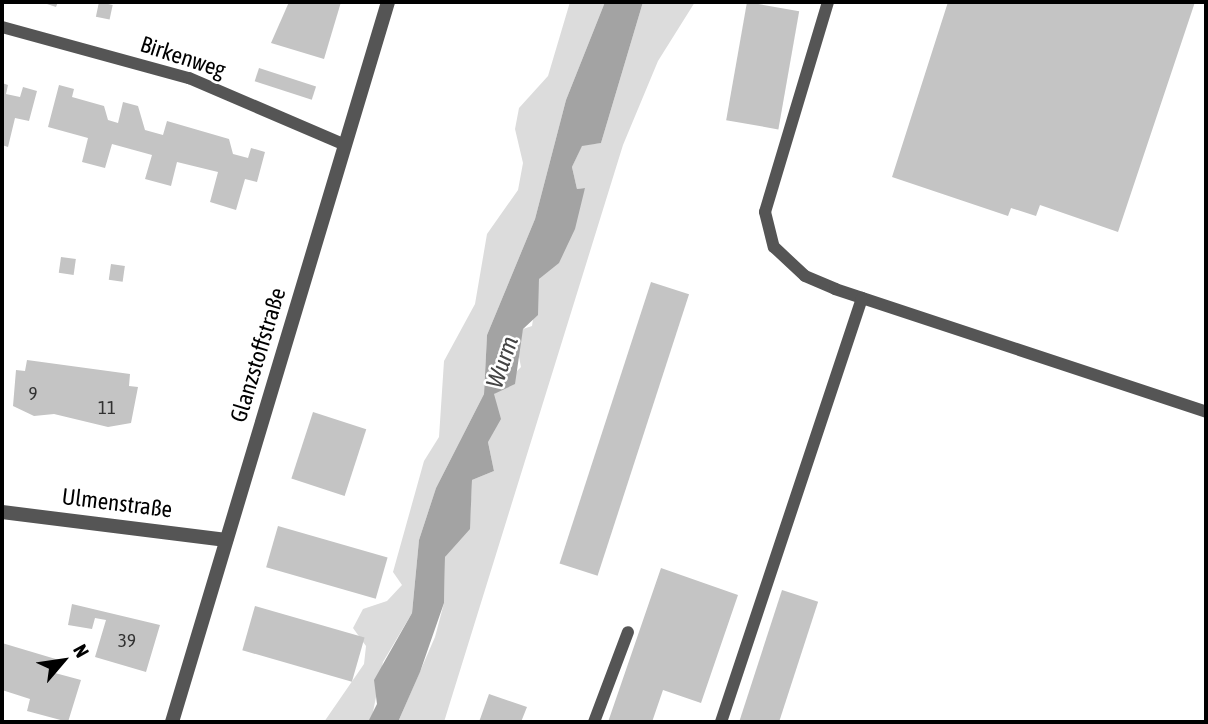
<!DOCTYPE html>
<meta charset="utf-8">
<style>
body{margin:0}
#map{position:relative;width:1208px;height:724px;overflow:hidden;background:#fff;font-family:"Asap Condensed",sans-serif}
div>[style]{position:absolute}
.green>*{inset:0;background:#dcdcdc}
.water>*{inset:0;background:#a3a3a3}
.building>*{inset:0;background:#c4c4c4;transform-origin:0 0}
.lane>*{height:12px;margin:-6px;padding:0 6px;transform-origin:6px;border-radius:6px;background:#555}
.street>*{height:14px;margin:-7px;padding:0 7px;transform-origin:7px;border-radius:7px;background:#555}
span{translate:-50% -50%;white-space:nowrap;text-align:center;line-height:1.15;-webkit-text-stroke:5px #fff;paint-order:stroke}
.number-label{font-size:19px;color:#313131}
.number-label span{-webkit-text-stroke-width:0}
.street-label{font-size:23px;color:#000}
.water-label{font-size:24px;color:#444;font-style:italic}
.frame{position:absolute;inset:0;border:4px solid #000;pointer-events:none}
.north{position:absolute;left:28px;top:626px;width:70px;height:70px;-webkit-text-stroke:5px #fff;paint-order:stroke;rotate:61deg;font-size:19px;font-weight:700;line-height:28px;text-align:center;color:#000}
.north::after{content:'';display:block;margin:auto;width:24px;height:32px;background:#000;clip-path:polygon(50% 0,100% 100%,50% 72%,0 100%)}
</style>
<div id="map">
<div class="green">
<i style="clip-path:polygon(570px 2px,605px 2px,566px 100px,535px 219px,487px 335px,484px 394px,436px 488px,419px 540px,412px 613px,383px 662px,372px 717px,368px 722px,324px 722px,364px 664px,366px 646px,353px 628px,363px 609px,387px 601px,402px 585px,393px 572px,424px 461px,439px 437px,444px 361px,475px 304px,487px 234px,518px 190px,523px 163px,515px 129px,519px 108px,548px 76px)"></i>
<i style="clip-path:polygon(643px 2px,695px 2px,658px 61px,623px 145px,444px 722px,398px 722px,435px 637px,444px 603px,445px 557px,470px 521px,472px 480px,494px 471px,488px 442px,494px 394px,521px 367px,517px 347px,523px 329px,532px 326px,539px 279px,585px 188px,577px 189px,572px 167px,582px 145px,601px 143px)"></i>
</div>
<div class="water">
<i style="clip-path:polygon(605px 2px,643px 2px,601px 143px,582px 146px,572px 167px,577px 189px,585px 188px,575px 229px,559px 263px,539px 279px,538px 315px,523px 329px,515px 384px,494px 394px,501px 419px,488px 442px,494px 471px,472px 480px,470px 529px,445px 557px,444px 603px,420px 672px,398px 722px,368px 722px,377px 704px,374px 680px,412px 613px,419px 540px,436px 488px,484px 394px,487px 335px,535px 219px,566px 100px)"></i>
</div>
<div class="building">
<i style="clip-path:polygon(41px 2px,58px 2px,56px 7px)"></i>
<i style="left:99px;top:2px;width:14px;height:15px;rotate:12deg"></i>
<i style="clip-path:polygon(289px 2px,341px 2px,324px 59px,271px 43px)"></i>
<i style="left:747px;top:2px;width:53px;height:120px;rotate:10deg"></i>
<i style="clip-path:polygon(948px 2px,1195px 2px,1118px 232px,1040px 205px,1036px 216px,1011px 208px,1008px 216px,892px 177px)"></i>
<i style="left:259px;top:68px;width:60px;height:14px;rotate:18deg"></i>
<i style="clip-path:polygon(2px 83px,8px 85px,6px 94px,20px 97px,23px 87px,37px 91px,29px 121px,15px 118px,8px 147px,2px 145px)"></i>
<i style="clip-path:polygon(59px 85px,74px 89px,72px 97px,104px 106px,108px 120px,118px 123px,123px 102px,138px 106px,145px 130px,163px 135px,167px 121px,229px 139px,233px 154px,248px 158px,251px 148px,265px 152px,257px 182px,245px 179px,236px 210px,210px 202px,218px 172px,177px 162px,171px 186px,145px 179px,152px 155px,112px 144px,105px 168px,82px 162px,88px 138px,48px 127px)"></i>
<i style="left:61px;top:257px;width:15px;height:16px;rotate:8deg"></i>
<i style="left:111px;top:264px;width:14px;height:16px;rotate:8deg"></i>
<i style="left:651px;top:282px;width:40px;height:296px;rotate:18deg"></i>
<i style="clip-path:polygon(27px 360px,130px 374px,129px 386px,138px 387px,131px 423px,108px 427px,54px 414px,34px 416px,13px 406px,16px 370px,25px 371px)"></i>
<i style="left:313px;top:412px;width:56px;height:70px;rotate:18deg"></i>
<i style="left:278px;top:526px;width:114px;height:43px;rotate:16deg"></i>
<i style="clip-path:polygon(661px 568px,738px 595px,701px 703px,663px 690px,652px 722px,608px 722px)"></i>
<i style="left:782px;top:590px;width:38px;height:139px;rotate:18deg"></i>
<i style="clip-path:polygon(72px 604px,160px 625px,146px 672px,95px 657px,106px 620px,95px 618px,92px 629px,68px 625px)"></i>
<i style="left:255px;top:606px;width:114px;height:46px;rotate:16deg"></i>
<i style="clip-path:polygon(2px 643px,59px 660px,55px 673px,81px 680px,68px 722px,27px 711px,30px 699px,2px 690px)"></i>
<i style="clip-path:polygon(489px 694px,527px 707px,521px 722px,479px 722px)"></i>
</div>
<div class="lane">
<i style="left:828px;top:2px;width:219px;rotate:106.7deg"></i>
<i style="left:765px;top:212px;width:36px;rotate:76deg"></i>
<i style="left:774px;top:247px;width:42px;rotate:43.1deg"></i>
<i style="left:805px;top:276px;width:33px;rotate:23deg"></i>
<i style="left:835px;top:289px;width:391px;rotate:18.3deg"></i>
<i style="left:2px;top:27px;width:194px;rotate:15.3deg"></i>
<i style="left:189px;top:78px;width:170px;rotate:23.2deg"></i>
<i style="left:594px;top:722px;width:96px;rotate:-69.3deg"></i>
<i style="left:721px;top:722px;width:447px;rotate:-71.6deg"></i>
</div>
<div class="street">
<i style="left:2px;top:512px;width:226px;rotate:7.1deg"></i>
<i style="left:172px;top:722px;width:752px;rotate:-73.3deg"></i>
</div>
<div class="number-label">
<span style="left:33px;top:394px">9</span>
<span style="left:107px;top:408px">11</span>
<span style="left:127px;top:641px">39</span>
</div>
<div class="street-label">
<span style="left:183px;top:57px;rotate:18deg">Birkenweg</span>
<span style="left:258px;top:355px;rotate:-73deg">Glanzstoffstraße</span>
<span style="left:117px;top:503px;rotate:7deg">Ulmenstraße</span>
</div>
<div class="water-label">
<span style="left:502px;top:362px;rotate:-71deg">Wurm</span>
</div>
<div class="frame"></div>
<div class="north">N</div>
</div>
